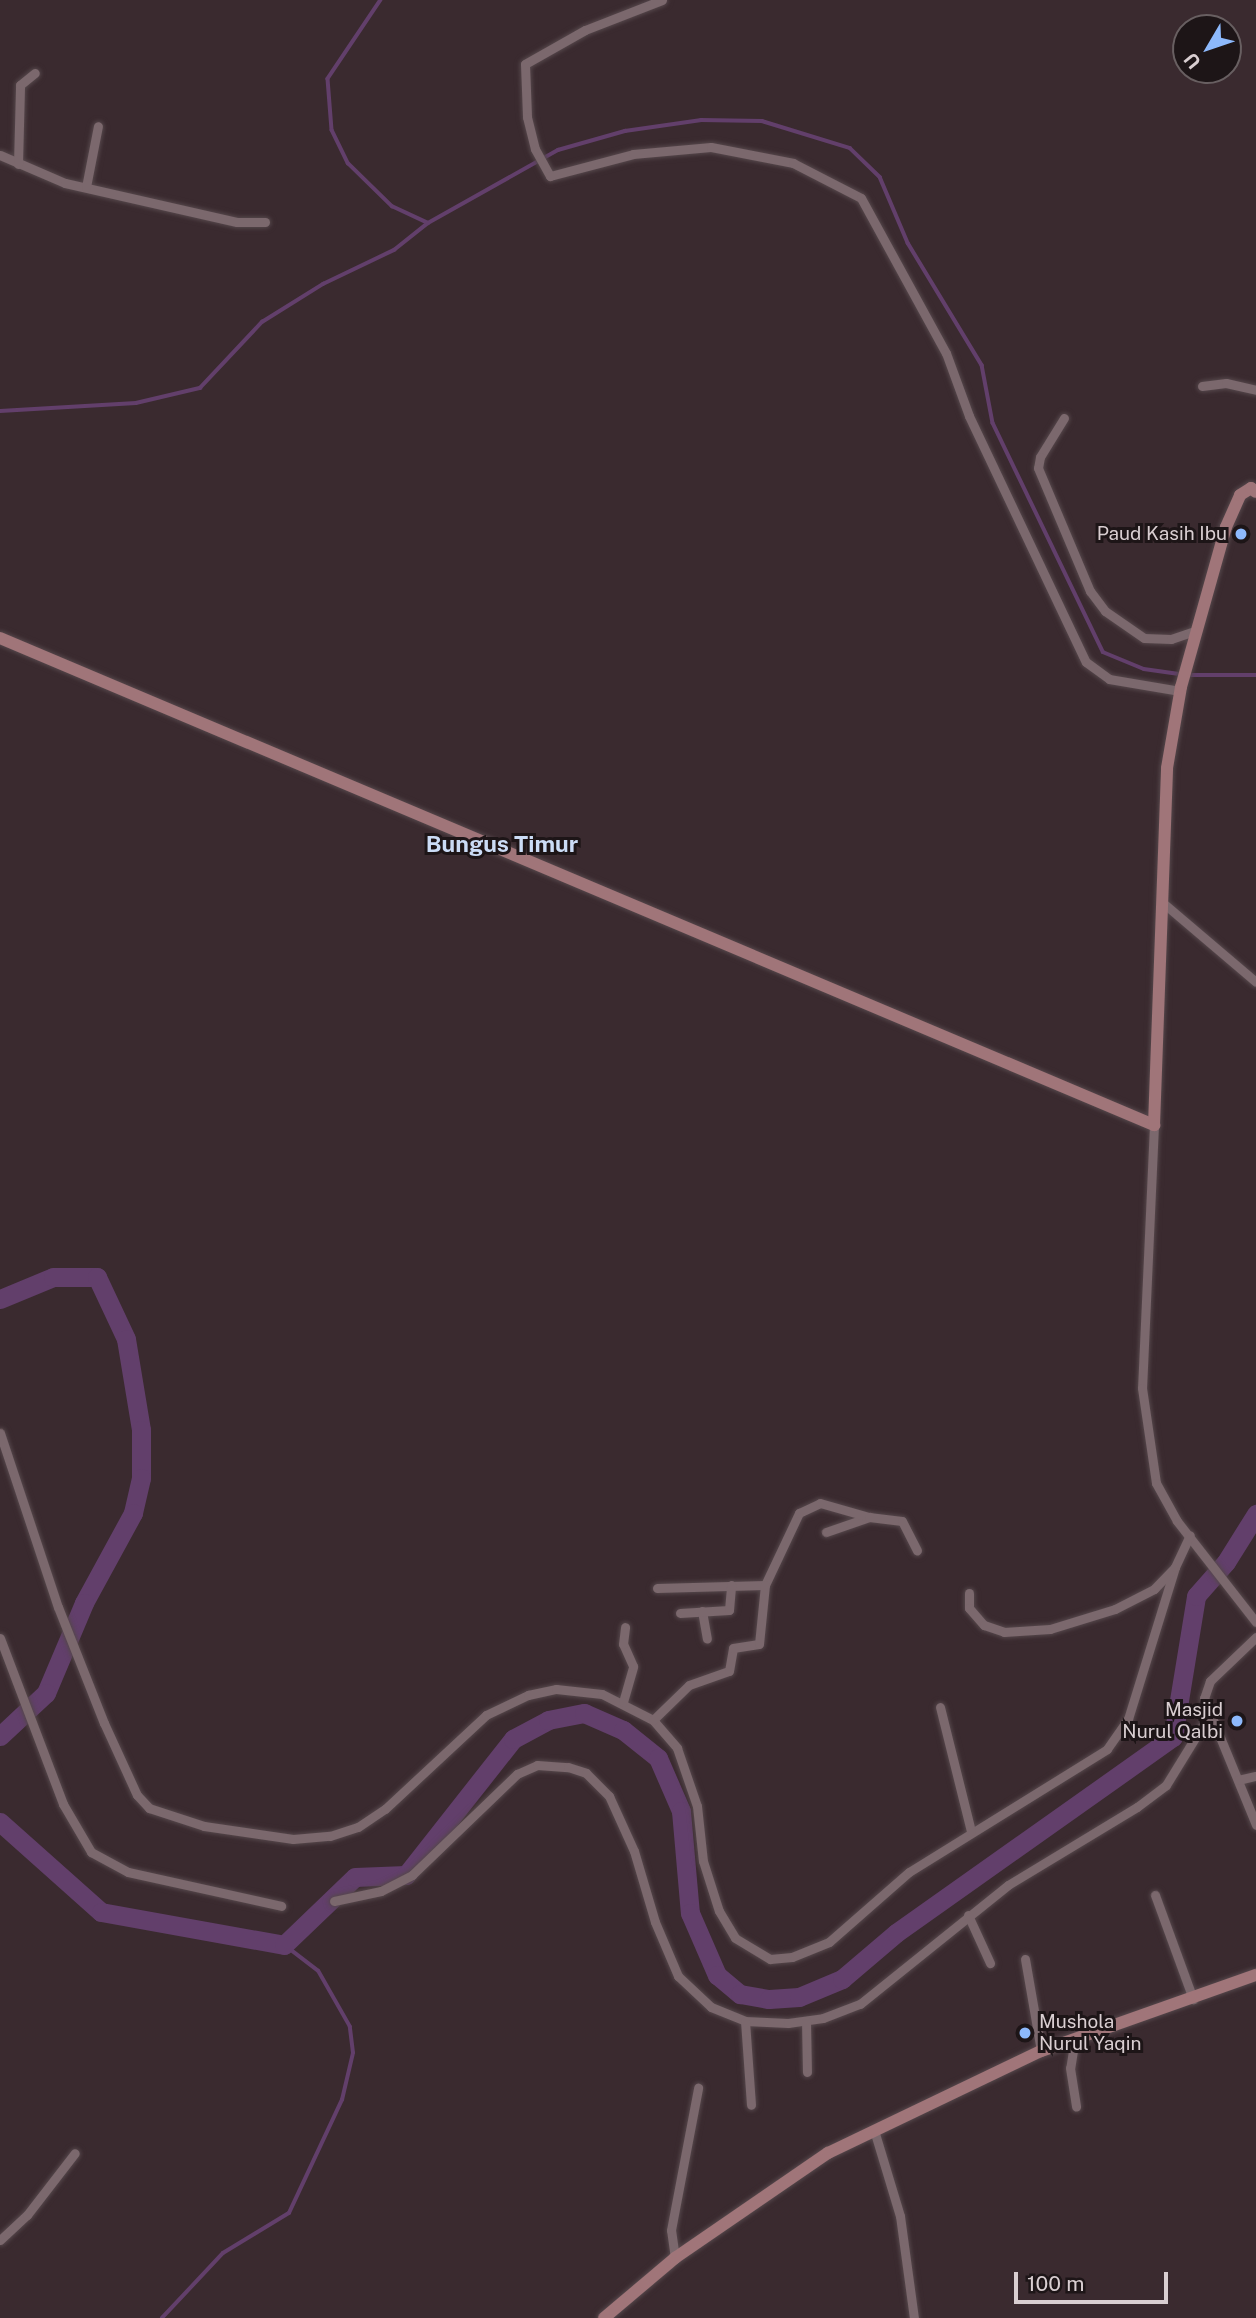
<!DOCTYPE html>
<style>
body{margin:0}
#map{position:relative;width:1256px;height:2318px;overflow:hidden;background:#3a2a2f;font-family:"Public Sans",sans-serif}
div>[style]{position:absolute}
.stream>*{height:3.5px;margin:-1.75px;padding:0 1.75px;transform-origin:1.75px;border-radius:1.75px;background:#623f6b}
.river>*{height:19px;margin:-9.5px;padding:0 9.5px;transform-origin:9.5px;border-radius:9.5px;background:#623f6b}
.roads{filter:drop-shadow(0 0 2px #55474b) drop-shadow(0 0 2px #55474b)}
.street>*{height:9px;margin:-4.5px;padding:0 4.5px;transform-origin:4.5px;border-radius:4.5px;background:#7b686d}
.secondary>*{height:12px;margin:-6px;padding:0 6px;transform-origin:6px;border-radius:6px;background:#a07579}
.dots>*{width:19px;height:19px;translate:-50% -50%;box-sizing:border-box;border:4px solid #1d1517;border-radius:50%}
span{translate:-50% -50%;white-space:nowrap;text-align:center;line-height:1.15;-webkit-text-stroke:6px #1d1517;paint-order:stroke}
.poi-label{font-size:19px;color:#d9ced1}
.right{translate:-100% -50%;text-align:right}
.left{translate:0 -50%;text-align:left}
.quarter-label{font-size:23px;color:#cbdcf6;font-weight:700}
.north{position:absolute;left:1172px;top:14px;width:70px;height:70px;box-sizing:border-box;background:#1d1517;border:2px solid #685f61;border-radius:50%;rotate:231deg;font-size:19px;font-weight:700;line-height:28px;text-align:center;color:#d9ced1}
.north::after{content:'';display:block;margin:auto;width:24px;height:32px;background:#8db9fc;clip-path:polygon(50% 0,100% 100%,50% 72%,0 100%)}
.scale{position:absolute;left:1014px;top:2272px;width:154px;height:32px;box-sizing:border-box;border:4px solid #d9ced1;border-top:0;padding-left:9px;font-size:21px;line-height:24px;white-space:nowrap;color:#d9ced1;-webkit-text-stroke:5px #1d1517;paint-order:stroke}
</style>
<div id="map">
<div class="stream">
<i style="left:381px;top:0;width:95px;rotate:123.9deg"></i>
<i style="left:328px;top:79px;width:51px;rotate:85.5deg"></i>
<i style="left:332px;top:130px;width:37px;rotate:64deg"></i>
<i style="left:348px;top:163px;width:62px;rotate:44.3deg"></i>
<i style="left:392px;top:206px;width:40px;rotate:25deg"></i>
<i style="left:0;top:411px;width:136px;rotate:-3.4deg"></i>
<i style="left:136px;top:403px;width:66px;rotate:-13.2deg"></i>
<i style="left:200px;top:388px;width:91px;rotate:-46.8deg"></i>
<i style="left:262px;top:322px;width:72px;rotate:-31.9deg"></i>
<i style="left:323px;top:284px;width:79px;rotate:-25.6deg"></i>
<i style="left:394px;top:250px;width:43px;rotate:-38.5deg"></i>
<i style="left:428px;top:223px;width:149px;rotate:-29.3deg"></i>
<i style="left:558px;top:150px;width:70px;rotate:-15.8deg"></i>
<i style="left:625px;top:131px;width:77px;rotate:-8.2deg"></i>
<i style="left:701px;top:120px;width:61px;rotate:0.9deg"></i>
<i style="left:762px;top:121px;width:92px;rotate:17.1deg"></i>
<i style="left:850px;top:148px;width:42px;rotate:44deg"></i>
<i style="left:880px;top:177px;width:72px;rotate:67deg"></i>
<i style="left:908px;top:243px;width:143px;rotate:58.8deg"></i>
<i style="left:982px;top:365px;width:59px;rotate:79.3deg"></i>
<i style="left:993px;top:423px;width:254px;rotate:64.3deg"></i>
<i style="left:1103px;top:652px;width:44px;rotate:22.5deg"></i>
<i style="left:1144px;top:669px;width:37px;rotate:8deg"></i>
<i style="left:1189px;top:675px;width:67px"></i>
<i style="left:162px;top:2318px;width:89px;rotate:-46.8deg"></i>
<i style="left:223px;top:2253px;width:77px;rotate:-31.2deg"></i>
<i style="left:289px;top:2213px;width:125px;rotate:-64.9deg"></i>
<i style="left:342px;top:2100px;width:48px;rotate:-76.8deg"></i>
<i style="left:353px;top:2053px;width:26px;rotate:-97deg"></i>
<i style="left:350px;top:2027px;width:64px;rotate:-119.7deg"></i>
<i style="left:318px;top:1971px;width:43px;rotate:-142.6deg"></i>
</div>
<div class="river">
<i style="left:0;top:1299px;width:57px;rotate:-22.5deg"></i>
<i style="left:53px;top:1277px;width:44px"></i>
<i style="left:97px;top:1277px;width:68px;rotate:64.9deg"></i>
<i style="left:126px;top:1339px;width:92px;rotate:80.6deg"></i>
<i style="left:141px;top:1430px;width:48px;rotate:90deg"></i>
<i style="left:141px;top:1478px;width:36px;rotate:103deg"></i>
<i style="left:133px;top:1513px;width:102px;rotate:118.6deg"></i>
<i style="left:84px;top:1603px;width:98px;rotate:112.9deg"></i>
<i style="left:46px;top:1693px;width:63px;rotate:136.9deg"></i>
<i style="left:0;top:1822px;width:135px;rotate:41.7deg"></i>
<i style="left:101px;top:1912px;width:186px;rotate:10.2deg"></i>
<i style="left:284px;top:1945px;width:98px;rotate:-43.8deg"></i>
<i style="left:355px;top:1877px;width:51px;rotate:-2.2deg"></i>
<i style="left:406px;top:1875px;width:173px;rotate:-51.8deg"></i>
<i style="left:513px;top:1739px;width:40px;rotate:-28deg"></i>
<i style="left:548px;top:1720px;width:37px;rotate:-11deg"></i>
<i style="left:584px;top:1713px;width:43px;rotate:23.6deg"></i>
<i style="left:623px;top:1730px;width:45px;rotate:38.7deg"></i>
<i style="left:658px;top:1758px;width:58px;rotate:66.5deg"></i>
<i style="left:681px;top:1811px;width:102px;rotate:85deg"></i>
<i style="left:690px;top:1913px;width:68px;rotate:66.5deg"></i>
<i style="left:717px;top:1975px;width:30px;rotate:40deg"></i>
<i style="left:740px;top:1994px;width:29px;rotate:10deg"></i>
<i style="left:769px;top:1999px;width:30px;rotate:-4deg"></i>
<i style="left:799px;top:1997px;width:47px;rotate:-22.7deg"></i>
<i style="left:842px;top:1979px;width:71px;rotate:-40.4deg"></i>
<i style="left:896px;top:1933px;width:339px;rotate:-35.3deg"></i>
<i style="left:1173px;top:1737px;width:143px;rotate:-80.7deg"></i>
<i style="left:1196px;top:1596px;width:45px;rotate:-48.6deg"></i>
<i style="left:1226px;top:1562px;width:57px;rotate:-58deg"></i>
</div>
<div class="roads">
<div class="street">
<i style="left:662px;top:0;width:83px;rotate:158.7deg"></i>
<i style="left:585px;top:30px;width:69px;rotate:150.5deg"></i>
<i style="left:525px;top:64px;width:53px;rotate:87.8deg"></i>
<i style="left:527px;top:117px;width:33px;rotate:76deg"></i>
<i style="left:535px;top:149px;width:31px;rotate:61deg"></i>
<i style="left:550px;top:176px;width:86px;rotate:-14.8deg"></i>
<i style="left:633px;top:154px;width:78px;rotate:-5.1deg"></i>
<i style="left:711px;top:147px;width:84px;rotate:11deg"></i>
<i style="left:793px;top:163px;width:76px;rotate:27.2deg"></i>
<i style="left:861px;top:198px;width:177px;rotate:61.3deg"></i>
<i style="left:946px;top:353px;width:67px;rotate:69.9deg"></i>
<i style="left:969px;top:416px;width:272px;rotate:64.6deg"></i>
<i style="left:1086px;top:662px;width:29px;rotate:36deg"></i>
<i style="left:1109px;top:679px;width:72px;rotate:9.6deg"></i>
<i style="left:0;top:155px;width:71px;rotate:23.3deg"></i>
<i style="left:65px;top:183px;width:176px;rotate:12.8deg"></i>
<i style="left:237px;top:222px;width:28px"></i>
<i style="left:18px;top:164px;width:79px;rotate:-88.5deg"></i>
<i style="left:20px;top:85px;width:19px;rotate:-39deg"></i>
<i style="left:86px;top:187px;width:62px;rotate:-78.9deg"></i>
<i style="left:1202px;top:386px;width:24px;rotate:-7deg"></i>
<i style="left:1226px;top:383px;width:31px;rotate:13deg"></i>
<i style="left:1064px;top:418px;width:46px;rotate:121.6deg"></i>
<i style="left:1040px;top:457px;width:11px;rotate:100deg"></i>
<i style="left:1038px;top:468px;width:134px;rotate:67.1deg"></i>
<i style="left:1090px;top:591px;width:25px;rotate:53deg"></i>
<i style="left:1105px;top:611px;width:47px;rotate:34.7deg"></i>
<i style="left:1144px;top:638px;width:27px;rotate:2deg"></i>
<i style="left:1171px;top:639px;width:28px;rotate:-19deg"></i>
<i style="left:1162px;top:902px;width:123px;rotate:40.4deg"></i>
<i style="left:1154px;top:1125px;width:263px;rotate:92.6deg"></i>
<i style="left:1142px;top:1388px;width:96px;rotate:81.6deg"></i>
<i style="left:1156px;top:1483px;width:43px;rotate:61.1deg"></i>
<i style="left:1177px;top:1521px;width:128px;rotate:52deg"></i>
<i style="left:0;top:1433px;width:183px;rotate:71.6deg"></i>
<i style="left:58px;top:1607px;width:125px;rotate:68.4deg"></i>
<i style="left:104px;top:1723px;width:79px;rotate:65.4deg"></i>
<i style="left:137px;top:1795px;width:18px;rotate:47deg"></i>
<i style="left:149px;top:1808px;width:58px;rotate:18.1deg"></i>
<i style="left:204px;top:1826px;width:90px;rotate:8.3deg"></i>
<i style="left:293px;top:1839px;width:37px;rotate:-5deg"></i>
<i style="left:330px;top:1836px;width:29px;rotate:-18deg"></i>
<i style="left:358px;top:1827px;width:32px;rotate:-34deg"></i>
<i style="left:385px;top:1809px;width:138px;rotate:-42.9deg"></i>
<i style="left:486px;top:1715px;width:47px;rotate:-25.5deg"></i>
<i style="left:528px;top:1695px;width:29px;rotate:-12deg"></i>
<i style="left:556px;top:1689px;width:46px;rotate:6.2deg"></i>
<i style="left:602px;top:1694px;width:57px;rotate:27deg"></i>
<i style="left:653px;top:1720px;width:37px;rotate:49deg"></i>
<i style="left:677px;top:1748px;width:61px;rotate:71deg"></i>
<i style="left:697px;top:1806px;width:55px;rotate:83.8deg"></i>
<i style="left:703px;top:1861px;width:52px;rotate:72.3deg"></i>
<i style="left:719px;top:1911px;width:31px;rotate:59deg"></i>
<i style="left:735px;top:1938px;width:41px;rotate:31deg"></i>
<i style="left:770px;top:1959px;width:22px;rotate:-5deg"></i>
<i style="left:792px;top:1957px;width:40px;rotate:-22deg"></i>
<i style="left:829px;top:1942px;width:106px;rotate:-41.2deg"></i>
<i style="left:909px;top:1872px;width:233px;rotate:-31.8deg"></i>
<i style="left:1107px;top:1749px;width:37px;rotate:-55deg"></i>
<i style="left:1128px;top:1719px;width:159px;rotate:-72.8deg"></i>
<i style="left:826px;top:1532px;width:46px;rotate:-19.2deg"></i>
<i style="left:657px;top:1588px;width:108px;rotate:-1.6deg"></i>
<i style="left:765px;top:1585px;width:80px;rotate:-64.7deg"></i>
<i style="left:799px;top:1513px;width:23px;rotate:-25deg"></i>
<i style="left:820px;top:1503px;width:51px;rotate:15.9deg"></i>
<i style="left:869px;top:1517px;width:33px;rotate:7deg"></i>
<i style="left:902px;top:1521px;width:33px;rotate:63deg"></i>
<i style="left:969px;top:1593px;width:15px;rotate:90deg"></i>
<i style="left:969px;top:1608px;width:23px;rotate:49deg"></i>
<i style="left:984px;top:1625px;width:21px;rotate:19deg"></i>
<i style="left:1004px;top:1632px;width:46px;rotate:-3.7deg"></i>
<i style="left:1050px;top:1629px;width:68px;rotate:-17.1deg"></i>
<i style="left:1115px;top:1609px;width:44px;rotate:-27.1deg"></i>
<i style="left:1154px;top:1589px;width:30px;rotate:-46deg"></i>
<i style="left:1175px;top:1567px;width:35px;rotate:-65deg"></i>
<i style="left:702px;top:1611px;width:28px;rotate:80deg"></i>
<i style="left:680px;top:1613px;width:49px;rotate:-3.5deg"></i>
<i style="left:729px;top:1610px;width:25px;rotate:-85deg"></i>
<i style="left:1256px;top:1637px;width:64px;rotate:136.3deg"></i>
<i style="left:1210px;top:1681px;width:18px;rotate:109deg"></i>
<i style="left:1204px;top:1698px;width:137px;rotate:67.7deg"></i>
<i style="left:0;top:1638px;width:178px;rotate:69.2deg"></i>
<i style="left:63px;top:1804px;width:56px;rotate:59.7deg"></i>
<i style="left:91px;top:1852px;width:42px;rotate:28.4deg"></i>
<i style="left:128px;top:1872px;width:157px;rotate:12.5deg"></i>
<i style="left:623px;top:1702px;width:37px;rotate:-74deg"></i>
<i style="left:633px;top:1666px;width:24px;rotate:-114deg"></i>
<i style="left:623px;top:1644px;width:17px;rotate:-83deg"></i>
<i style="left:940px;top:1707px;width:128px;rotate:76deg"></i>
<i style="left:653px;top:1720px;width:50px;rotate:-44.2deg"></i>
<i style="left:689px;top:1685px;width:42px;rotate:-19.3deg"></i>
<i style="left:729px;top:1671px;width:23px;rotate:-80deg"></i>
<i style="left:733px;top:1648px;width:26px;rotate:-9deg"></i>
<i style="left:759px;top:1644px;width:59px;rotate:-84.2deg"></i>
<i style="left:1238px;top:1780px;width:18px;rotate:-13deg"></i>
<i style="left:1155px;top:1895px;width:111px;rotate:69.9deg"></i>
<i style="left:334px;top:1901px;width:48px;rotate:-12deg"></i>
<i style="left:381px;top:1891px;width:35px;rotate:-27deg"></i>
<i style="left:412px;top:1875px;width:146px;rotate:-43.9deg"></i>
<i style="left:517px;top:1774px;width:22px;rotate:-24deg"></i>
<i style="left:537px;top:1765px;width:31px;rotate:4deg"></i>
<i style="left:568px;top:1767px;width:19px;rotate:18deg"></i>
<i style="left:586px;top:1773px;width:33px;rotate:45deg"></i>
<i style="left:609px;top:1796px;width:60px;rotate:65.6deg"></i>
<i style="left:634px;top:1851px;width:74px;rotate:73.5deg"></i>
<i style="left:655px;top:1922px;width:59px;rotate:66.9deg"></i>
<i style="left:678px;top:1976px;width:45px;rotate:43.2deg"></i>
<i style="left:711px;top:2007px;width:37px;rotate:22deg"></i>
<i style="left:745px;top:2021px;width:43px;rotate:2.7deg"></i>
<i style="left:788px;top:2023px;width:35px;rotate:-8deg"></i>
<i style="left:823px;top:2018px;width:40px;rotate:-21deg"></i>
<i style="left:860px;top:2004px;width:190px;rotate:-38.8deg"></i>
<i style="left:1008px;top:1885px;width:151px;rotate:-31.2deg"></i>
<i style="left:1137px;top:1807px;width:36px;rotate:-37deg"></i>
<i style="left:1166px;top:1785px;width:82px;rotate:-58.4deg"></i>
<i style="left:968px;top:1915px;width:53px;rotate:65.4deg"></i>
<i style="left:1025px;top:1959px;width:93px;rotate:80.1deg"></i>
<i style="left:745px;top:2021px;width:84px;rotate:85.9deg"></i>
<i style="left:806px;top:2021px;width:51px;rotate:88.9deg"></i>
<i style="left:1075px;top:2038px;width:30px;rotate:99deg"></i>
<i style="left:1070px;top:2068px;width:39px;rotate:81deg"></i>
<i style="left:874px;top:2130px;width:90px;rotate:73.2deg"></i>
<i style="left:900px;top:2216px;width:103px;rotate:82.2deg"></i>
<i style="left:0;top:2240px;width:37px;rotate:-43deg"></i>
<i style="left:27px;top:2215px;width:78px;rotate:-52.3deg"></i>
<i style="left:675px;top:2258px;width:28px;rotate:-98deg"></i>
<i style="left:671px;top:2230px;width:145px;rotate:-79.2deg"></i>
</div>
<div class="secondary">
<i style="left:0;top:638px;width:1253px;rotate:22.88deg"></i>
<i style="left:1154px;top:1125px;width:357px;rotate:-87.9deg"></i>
<i style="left:1167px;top:768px;width:82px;rotate:-80.2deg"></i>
<i style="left:1181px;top:687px;width:166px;rotate:-74.3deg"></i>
<i style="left:1226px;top:527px;width:35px;rotate:-66deg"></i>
<i style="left:1240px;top:495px;width:13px;rotate:-32deg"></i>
<i style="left:1251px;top:488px;width:6px;rotate:39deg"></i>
<i style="left:604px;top:2318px;width:93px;rotate:-40.2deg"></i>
<i style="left:675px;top:2258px;width:186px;rotate:-34.5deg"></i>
<i style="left:828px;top:2153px;width:236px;rotate:-25.6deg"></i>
<i style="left:1041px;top:2051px;width:228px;rotate:-19.5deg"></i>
</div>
</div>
<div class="dots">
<i style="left:1241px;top:534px;background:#8db9fc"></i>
<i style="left:1237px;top:1721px;background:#8db9fc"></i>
<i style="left:1025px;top:2033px;background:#8db9fc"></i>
</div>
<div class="poi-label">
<span class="right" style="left:1227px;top:534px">Paud Kasih Ibu</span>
<span class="right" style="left:1223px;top:1721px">Masjid<br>Nurul Qalbi</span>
<span class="left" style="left:1039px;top:2033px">Mushola<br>Nurul Yaqin</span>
</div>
<div class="quarter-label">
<span style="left:502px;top:844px">Bungus Timur</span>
</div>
<div class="north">U</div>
<div class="scale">100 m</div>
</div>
